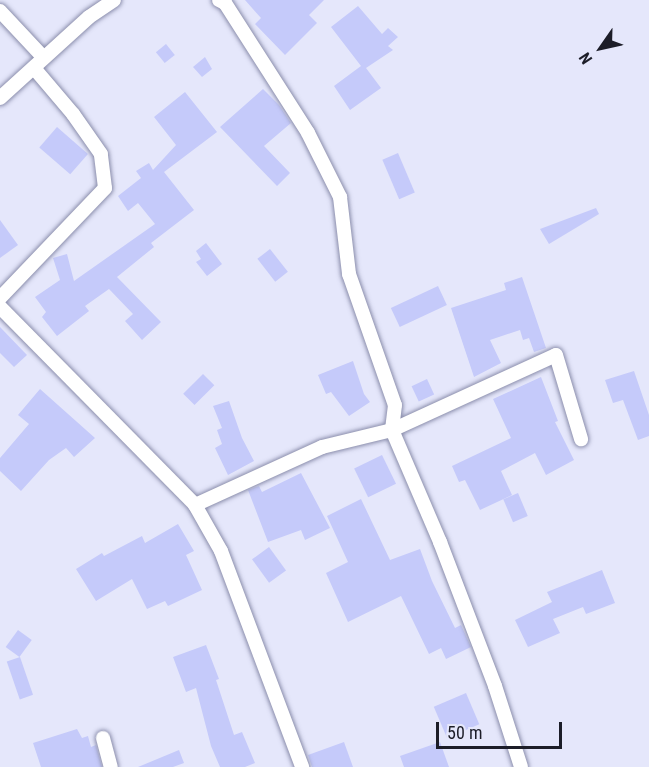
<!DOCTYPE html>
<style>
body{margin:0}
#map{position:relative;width:649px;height:767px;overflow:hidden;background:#e5e7fb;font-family:"Roboto Condensed",sans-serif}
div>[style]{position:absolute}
.building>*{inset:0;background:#c5cafa;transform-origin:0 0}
.roads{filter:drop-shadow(0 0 2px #8b8eac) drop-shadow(0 0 2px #8b8eac)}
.minor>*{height:14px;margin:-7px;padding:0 7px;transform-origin:7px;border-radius:7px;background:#fff}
span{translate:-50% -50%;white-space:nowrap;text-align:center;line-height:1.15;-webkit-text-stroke:4.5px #e5e7fb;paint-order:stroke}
.north{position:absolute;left:571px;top:18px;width:60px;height:60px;-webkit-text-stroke:4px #e5e7fb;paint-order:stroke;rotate:236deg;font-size:16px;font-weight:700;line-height:24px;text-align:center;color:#1c1d28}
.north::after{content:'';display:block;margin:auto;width:21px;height:27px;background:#1c1d28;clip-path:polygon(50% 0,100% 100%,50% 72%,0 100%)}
.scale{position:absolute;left:436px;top:722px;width:126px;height:27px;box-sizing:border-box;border:3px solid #1c1d28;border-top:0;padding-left:8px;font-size:18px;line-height:21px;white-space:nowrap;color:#1c1d28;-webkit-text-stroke:4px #e5e7fb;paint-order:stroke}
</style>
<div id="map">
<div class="building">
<i style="clip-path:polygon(245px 0,324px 0,309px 15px,317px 23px,285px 55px,255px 24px,261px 18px)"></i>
<i style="clip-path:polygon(358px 6px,382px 34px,388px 28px,398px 37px,388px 46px,393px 50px,366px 68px,381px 88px,350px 110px,334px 86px,361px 66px,331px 27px)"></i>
<i style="left:166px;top:44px;width:14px;height:13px;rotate:51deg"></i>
<i style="clip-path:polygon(205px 57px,212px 69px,202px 77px,193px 67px)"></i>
<i style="clip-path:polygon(263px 89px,279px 105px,291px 123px,264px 146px,290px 173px,277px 186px,220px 127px)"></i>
<i style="clip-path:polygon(185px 92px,217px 132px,164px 172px,194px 210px,151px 243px,154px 247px,117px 277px,161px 322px,142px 340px,125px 321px,133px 314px,109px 289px,85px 306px,89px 311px,57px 336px,42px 317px,46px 312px,35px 297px,60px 280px,53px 258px,67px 254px,74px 281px,155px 224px,138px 203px,128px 211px,118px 196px,141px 178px,136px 171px,149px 163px,153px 170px,176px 145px,154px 117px)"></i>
<i style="left:57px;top:127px;width:41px;height:27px;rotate:41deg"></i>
<i style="left:398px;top:153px;width:43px;height:17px;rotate:67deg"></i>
<i style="clip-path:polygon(596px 208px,599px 214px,549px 244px,540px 229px)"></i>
<i style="clip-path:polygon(0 220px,18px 245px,0 258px)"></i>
<i style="clip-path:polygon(206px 243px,222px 264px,207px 276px,196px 262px,201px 259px,196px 251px)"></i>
<i style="left:270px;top:249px;width:29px;height:16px;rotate:52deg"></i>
<i style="clip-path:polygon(522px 277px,546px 348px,534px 352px,529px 338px,523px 340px,520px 330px,490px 340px,501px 363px,474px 377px,451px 308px,506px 290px,504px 283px)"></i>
<i style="left:438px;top:286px;width:21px;height:52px;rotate:65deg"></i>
<i style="clip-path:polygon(0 327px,27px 355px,14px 367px,0 353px)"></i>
<i style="clip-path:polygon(353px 361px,364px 394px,370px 402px,349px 416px,331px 392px,326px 394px,318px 375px)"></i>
<i style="clip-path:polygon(634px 371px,649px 415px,649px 436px,638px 440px,623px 400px,613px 403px,605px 380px)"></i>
<i style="left:203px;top:374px;width:16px;height:28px;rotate:45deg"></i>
<i style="clip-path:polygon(541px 377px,558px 421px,555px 422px,574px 460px,546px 475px,535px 453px,501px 471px,512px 495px,480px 510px,465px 480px,459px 482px,452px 466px,511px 438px,493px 399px)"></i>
<i style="left:427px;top:379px;width:17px;height:17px;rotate:65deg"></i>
<i style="clip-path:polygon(40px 389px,95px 438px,74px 457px,66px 448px,49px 460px,21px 491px,0 471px,0 458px,29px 424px,18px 415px)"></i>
<i style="clip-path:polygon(229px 401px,242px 438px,254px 461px,228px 475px,215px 448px,222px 444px,217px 430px,222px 428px,213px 406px)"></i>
<i style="left:382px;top:455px;width:32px;height:31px;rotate:64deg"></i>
<i style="clip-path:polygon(301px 473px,330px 528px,305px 540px,301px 530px,268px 542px,248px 490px,259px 486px,262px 492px)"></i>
<i style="left:518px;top:493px;width:25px;height:16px;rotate:67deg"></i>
<i style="clip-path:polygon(361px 499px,390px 560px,420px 549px,432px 581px,455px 628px,461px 625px,471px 647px,446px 659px,441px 648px,429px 654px,401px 596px,348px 622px,326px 573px,348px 562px,327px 516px)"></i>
<i style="clip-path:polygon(178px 524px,194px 551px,186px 555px,202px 590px,168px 606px,165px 601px,147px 609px,132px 579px,96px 601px,76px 569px,102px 553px,104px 556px,142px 536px,145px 543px)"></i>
<i style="left:269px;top:547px;width:29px;height:21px;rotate:54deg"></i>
<i style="clip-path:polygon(602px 570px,615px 603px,586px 614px,583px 607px,553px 619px,560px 633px,528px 647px,515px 620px,552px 602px,547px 592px)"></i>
<i style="left:18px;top:630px;width:17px;height:21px;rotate:36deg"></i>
<i style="clip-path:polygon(206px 645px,219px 679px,216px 680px,234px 735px,242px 732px,255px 763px,245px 767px,220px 767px,211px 746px,196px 688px,186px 692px,173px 657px)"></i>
<i style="left:20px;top:657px;width:40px;height:14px;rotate:71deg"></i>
<i style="left:466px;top:693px;width:34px;height:35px;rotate:67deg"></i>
<i style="clip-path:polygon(77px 729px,82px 738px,88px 736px,91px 747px,96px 745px,102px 767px,41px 767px,33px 743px)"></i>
<i style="clip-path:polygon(344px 742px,353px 767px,312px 767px,308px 755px)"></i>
<i style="clip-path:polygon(440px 742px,449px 767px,404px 767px,400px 756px)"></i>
<i style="clip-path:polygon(179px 750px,184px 763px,173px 767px,138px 767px)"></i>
</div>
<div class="roads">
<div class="minor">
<i style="left:219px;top:0;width:7px;rotate:27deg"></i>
<i style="left:225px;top:3px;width:154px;rotate:57.4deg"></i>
<i style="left:308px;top:133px;width:72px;rotate:63.4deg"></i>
<i style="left:340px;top:197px;width:78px;rotate:83.3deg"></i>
<i style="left:349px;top:274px;width:139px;rotate:70.7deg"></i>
<i style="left:395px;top:405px;width:25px;rotate:97deg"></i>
<i style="left:392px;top:430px;width:122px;rotate:66.8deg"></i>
<i style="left:440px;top:542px;width:154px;rotate:69.1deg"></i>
<i style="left:495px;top:686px;width:85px;rotate:72.2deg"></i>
<i style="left:0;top:11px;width:64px;rotate:46.9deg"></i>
<i style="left:0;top:98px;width:120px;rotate:-42.3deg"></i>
<i style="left:89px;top:17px;width:30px;rotate:-34deg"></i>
<i style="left:0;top:298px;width:152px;rotate:-46.3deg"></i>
<i style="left:105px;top:188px;width:34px;rotate:-97deg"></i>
<i style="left:101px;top:154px;width:49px;rotate:-125deg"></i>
<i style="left:73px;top:114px;width:60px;rotate:-130.3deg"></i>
<i style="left:0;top:307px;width:278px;rotate:45.4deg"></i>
<i style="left:195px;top:505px;width:53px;rotate:60.5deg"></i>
<i style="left:221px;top:551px;width:231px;rotate:69.4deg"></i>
<i style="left:195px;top:505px;width:140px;rotate:-24.5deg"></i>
<i style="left:322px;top:447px;width:72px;rotate:-13.7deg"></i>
<i style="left:392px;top:430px;width:180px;rotate:-24.6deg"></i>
<i style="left:556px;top:355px;width:88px;rotate:73.4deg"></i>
<i style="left:103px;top:738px;width:30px;rotate:75deg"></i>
</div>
</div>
<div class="north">N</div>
<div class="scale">50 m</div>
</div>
